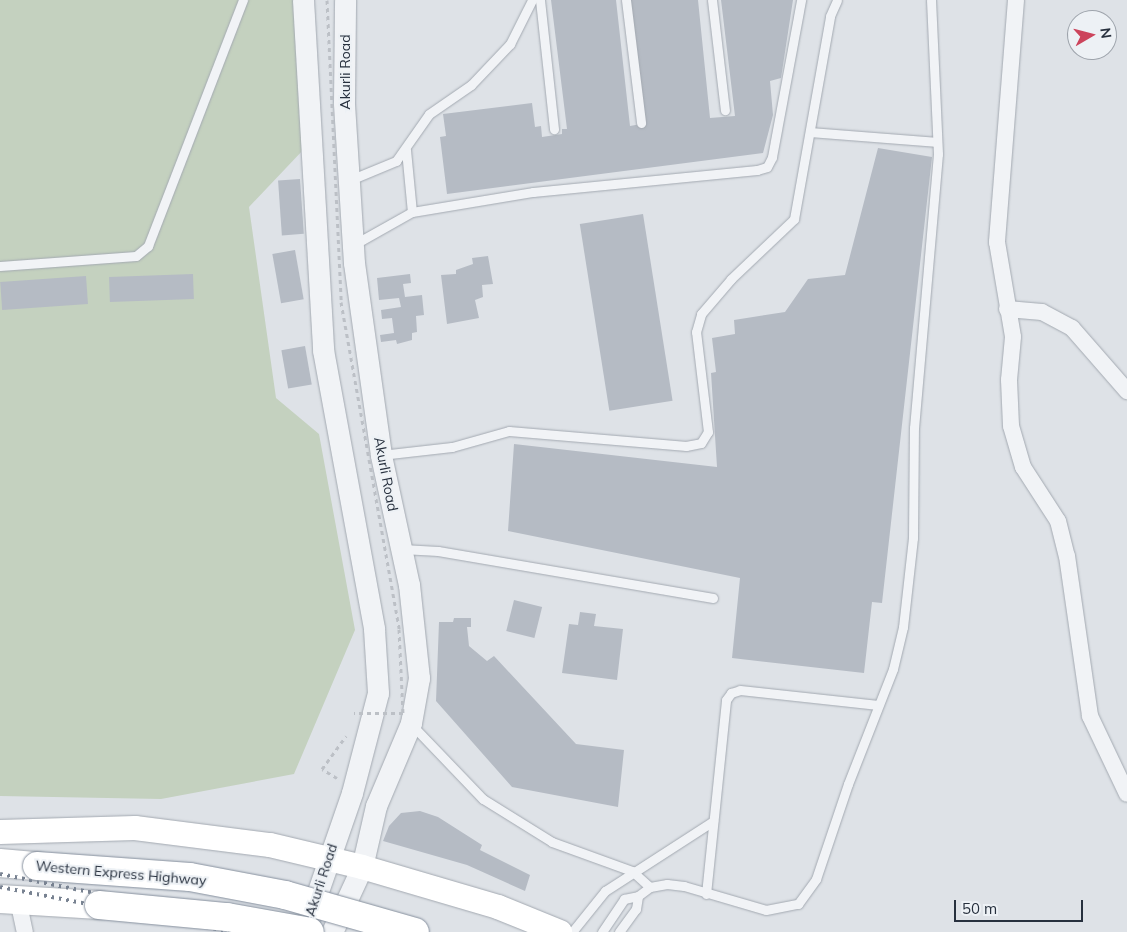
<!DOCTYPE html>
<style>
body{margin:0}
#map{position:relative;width:1127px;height:932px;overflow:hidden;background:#dee2e7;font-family:Mulish,sans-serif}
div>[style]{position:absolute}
.green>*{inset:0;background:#c4d1bf}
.building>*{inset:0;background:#b5bbc4;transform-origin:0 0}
.path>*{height:3px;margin-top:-1.5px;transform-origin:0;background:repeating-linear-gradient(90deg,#bcc0c6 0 4px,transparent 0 8px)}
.roads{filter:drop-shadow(0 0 1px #a3a9b1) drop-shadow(0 0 1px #a3a9b1)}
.service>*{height:9px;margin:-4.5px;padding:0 4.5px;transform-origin:4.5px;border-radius:4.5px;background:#f1f3f6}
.minor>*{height:16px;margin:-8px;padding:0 8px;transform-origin:8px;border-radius:8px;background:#f1f3f6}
.tertiary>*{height:21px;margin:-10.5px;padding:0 10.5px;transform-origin:10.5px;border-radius:10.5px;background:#f1f3f6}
.secondary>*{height:24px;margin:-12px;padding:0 12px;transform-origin:12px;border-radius:12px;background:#fff}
.trunk>*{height:28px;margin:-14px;padding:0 14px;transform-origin:14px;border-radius:14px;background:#fff}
.rail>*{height:4px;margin-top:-2px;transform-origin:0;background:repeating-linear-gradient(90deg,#788291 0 2.5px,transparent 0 7.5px)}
.path-bridge>*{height:3px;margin-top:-1.5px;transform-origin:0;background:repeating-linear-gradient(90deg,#bcc0c6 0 4px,transparent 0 8px)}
.bridges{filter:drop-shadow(0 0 1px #86909e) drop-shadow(0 0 1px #86909e)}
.trunk-bridge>*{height:28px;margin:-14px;padding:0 14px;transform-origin:14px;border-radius:14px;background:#fff}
span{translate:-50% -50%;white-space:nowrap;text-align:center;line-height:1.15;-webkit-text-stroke:4px #edf1f5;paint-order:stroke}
.street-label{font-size:14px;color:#27303e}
.north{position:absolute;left:1067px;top:10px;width:50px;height:50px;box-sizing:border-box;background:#edf1f5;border:1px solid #9ea4ac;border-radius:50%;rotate:82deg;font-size:14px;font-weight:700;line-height:20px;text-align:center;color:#27303e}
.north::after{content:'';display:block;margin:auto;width:18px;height:22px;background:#cc445c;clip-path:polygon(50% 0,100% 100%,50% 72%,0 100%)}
.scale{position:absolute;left:954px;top:900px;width:129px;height:22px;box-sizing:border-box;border:2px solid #27303e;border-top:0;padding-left:6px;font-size:15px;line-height:18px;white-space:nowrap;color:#27303e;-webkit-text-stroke:4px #edf1f5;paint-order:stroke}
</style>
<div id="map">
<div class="green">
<i style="clip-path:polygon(0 0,294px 0,304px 149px,249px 207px,276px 398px,319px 434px,355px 630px,294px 774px,161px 799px,0 796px)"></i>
</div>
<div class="building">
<i style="clip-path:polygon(551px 0,616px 0,630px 126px,641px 124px,628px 0,698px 0,710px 118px,735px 116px,721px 0,793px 0,781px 78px,770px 81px,773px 115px,763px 153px,447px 194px,440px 137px,446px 136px,443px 114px,532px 103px,535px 127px,541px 126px,542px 137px,562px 134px,562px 129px,567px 129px)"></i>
<i style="clip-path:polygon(878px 148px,932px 157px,882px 603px,872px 602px,864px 673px,732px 658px,740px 578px,508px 531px,514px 444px,717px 467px,711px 373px,716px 372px,712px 338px,735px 334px,734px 320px,785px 312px,808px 279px,845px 275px)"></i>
<i style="left:300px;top:179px;width:55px;height:22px;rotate:86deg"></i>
<i style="left:643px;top:214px;width:189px;height:64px;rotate:81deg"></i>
<i style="left:295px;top:250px;width:50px;height:23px;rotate:80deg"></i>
<i style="clip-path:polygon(488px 256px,493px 284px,482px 285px,483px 297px,475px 300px,479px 318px,447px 324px,441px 275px,456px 274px,456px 270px,473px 264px,472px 258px)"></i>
<i style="left:193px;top:274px;width:25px;height:84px;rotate:88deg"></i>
<i style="clip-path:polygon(410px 274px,411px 283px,403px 284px,405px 297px,422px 295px,424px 315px,416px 316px,417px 332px,412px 333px,412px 340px,397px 344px,396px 340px,381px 342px,380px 335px,394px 333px,392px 318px,382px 319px,381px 310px,401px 307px,399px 298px,379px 300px,377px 278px)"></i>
<i style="left:86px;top:276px;width:28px;height:86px;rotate:86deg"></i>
<i style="left:305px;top:346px;width:39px;height:24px;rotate:80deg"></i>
<i style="left:514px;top:600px;width:29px;height:32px;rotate:14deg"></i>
<i style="clip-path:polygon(580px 612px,596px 614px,594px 626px,623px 629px,617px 680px,562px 673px,569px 624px,578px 625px)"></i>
<i style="clip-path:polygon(454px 618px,471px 618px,471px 627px,467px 627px,469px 646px,487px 661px,494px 656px,576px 744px,624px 750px,618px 807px,512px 787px,436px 701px,439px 622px,453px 622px)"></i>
<i style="clip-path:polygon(420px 811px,438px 817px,482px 845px,480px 850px,530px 875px,525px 891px,467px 865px,383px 841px,389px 826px,401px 813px)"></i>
</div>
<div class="path">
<i style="left:337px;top:778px;width:17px;rotate:-149deg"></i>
<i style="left:322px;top:769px;width:41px;rotate:-54deg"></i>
</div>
<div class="roads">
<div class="service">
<i style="left:540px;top:0;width:130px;rotate:83.8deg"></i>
<i style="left:626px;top:0;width:124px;rotate:83deg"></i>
<i style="left:712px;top:0;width:111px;rotate:83.3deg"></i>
<i style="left:811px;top:132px;width:126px;rotate:4.5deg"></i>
<i style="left:406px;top:150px;width:62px;rotate:84.5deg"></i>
<i style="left:350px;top:180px;width:50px;rotate:-22.4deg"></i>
<i style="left:396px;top:161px;width:57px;rotate:-54.9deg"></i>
<i style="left:429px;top:114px;width:51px;rotate:-34.6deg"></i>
<i style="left:471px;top:85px;width:57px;rotate:-46.4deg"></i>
<i style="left:510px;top:44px;width:49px;rotate:-63.4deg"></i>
<i style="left:355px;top:244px;width:65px;rotate:-29.3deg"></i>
<i style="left:412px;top:212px;width:123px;rotate:-9.4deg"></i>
<i style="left:533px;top:192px;width:225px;rotate:-5.6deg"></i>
<i style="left:757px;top:170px;width:10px;rotate:-17deg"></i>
<i style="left:767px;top:167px;width:11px;rotate:-63deg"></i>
<i style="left:772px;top:157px;width:160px;rotate:-79.5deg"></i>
<i style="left:0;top:266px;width:136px;rotate:-4.2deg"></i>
<i style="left:136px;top:256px;width:16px;rotate:-40deg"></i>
<i style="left:148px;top:246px;width:264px;rotate:-68.9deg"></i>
<i style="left:381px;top:455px;width:71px;rotate:-6.4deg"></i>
<i style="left:452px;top:447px;width:59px;rotate:-15.7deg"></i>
<i style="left:509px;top:431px;width:178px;rotate:4.8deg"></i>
<i style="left:686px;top:446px;width:15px;rotate:-11deg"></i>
<i style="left:701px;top:443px;width:13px;rotate:-58deg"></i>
<i style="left:708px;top:432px;width:101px;rotate:-96.8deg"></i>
<i style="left:696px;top:332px;width:19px;rotate:-74deg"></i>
<i style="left:701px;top:314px;width:46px;rotate:-49.4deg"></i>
<i style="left:731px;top:279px;width:87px;rotate:-43.6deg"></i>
<i style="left:794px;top:219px;width:206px;rotate:-79.9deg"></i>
<i style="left:830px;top:16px;width:17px;rotate:-66deg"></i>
<i style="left:402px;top:549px;width:36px;rotate:3deg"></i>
<i style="left:438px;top:551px;width:279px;rotate:9.7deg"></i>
<i style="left:411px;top:724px;width:104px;rotate:46.2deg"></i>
<i style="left:483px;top:799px;width:81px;rotate:31.9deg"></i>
<i style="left:552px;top:842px;width:85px;rotate:19.9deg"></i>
<i style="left:632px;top:871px;width:24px;rotate:42deg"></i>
<i style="left:706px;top:894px;width:195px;rotate:-84.1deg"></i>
<i style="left:726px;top:700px;width:9px;rotate:-54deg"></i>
<i style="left:731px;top:693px;width:9px;rotate:-18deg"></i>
<i style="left:740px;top:690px;width:139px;rotate:6.2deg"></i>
<i style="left:572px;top:932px;width:53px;rotate:-51.2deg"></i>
<i style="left:605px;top:891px;width:129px;rotate:-32.9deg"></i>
<i style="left:602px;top:932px;width:40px;rotate:-56deg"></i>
<i style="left:624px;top:899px;width:14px;rotate:-12deg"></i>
<i style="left:619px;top:932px;width:29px;rotate:-54deg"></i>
<i style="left:636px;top:909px;width:13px;rotate:-81deg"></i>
<i style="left:638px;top:896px;width:15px;rotate:-37deg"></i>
<i style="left:650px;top:887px;width:17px;rotate:-10deg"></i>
<i style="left:667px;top:884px;width:17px;rotate:7deg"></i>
<i style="left:684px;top:886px;width:85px;rotate:16.3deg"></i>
<i style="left:766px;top:910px;width:33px;rotate:-11deg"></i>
<i style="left:798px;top:904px;width:31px;rotate:-54deg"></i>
<i style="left:816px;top:879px;width:100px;rotate:-71.4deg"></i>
<i style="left:848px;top:784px;width:123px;rotate:-68.6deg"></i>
<i style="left:893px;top:669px;width:43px;rotate:-76.6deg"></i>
<i style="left:903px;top:627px;width:90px;rotate:-83.6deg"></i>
<i style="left:913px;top:538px;width:110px;rotate:-89.5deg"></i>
<i style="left:914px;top:428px;width:275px;rotate:-85deg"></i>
<i style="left:938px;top:154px;width:154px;rotate:-92.6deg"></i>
</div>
<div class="minor">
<i style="left:1016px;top:0;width:243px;rotate:94.5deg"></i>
<i style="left:997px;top:242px;width:96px;rotate:80.4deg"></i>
<i style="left:1013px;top:337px;width:43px;rotate:95.3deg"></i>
<i style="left:1009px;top:380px;width:46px;rotate:87.5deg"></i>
<i style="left:1011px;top:426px;width:43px;rotate:73.7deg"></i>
<i style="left:1023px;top:467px;width:64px;rotate:57.1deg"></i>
<i style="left:1058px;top:521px;width:36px;rotate:76deg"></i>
<i style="left:1067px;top:556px;width:162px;rotate:81.8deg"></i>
<i style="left:1090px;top:716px;width:86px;rotate:64.6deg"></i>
<i style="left:1007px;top:309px;width:35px;rotate:5deg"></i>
<i style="left:1042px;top:312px;width:34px;rotate:28deg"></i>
<i style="left:1072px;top:328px;width:84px;rotate:48.9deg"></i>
<i style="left:18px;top:900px;width:33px;rotate:78deg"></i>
</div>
<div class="tertiary">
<i style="left:303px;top:0;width:351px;rotate:86.7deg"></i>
<i style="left:323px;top:350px;width:284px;rotate:79.6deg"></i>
<i style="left:374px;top:629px;width:64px;rotate:86.4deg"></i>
<i style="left:378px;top:693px;width:103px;rotate:104.6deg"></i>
<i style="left:352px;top:793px;width:147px;rotate:109.1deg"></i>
<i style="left:332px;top:932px;width:72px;rotate:-65.2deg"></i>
<i style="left:362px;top:867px;width:63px;rotate:-77.1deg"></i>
<i style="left:376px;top:806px;width:90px;rotate:-67.1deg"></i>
<i style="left:411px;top:723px;width:46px;rotate:-79.9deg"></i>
<i style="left:419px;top:678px;width:94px;rotate:-96.1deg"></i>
<i style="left:409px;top:585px;width:133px;rotate:-102.2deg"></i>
<i style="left:381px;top:455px;width:194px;rotate:-98deg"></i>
<i style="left:354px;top:263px;width:161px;rotate:-93.6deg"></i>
<i style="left:344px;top:102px;width:102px;rotate:-89.4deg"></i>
</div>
<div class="secondary">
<i style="left:0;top:832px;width:135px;rotate:-1.7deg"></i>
<i style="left:135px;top:828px;width:136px;rotate:7.2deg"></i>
<i style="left:270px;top:845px;width:95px;rotate:13.4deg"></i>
<i style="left:362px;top:867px;width:142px;rotate:16.4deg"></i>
<i style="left:498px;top:907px;width:67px;rotate:22deg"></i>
</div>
<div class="trunk">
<i style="left:0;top:863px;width:37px;rotate:5deg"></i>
<i style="left:0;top:899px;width:99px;rotate:3.5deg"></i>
</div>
</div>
<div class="rail">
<i style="left:0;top:874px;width:293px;rotate:11.4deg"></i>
<i style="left:0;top:887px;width:235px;rotate:11deg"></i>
</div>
<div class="path-bridge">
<i style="left:327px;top:0;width:302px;rotate:87.3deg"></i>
<i style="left:341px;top:302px;width:332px;rotate:79.9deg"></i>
<i style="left:399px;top:629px;width:84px;rotate:87.3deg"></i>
<i style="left:403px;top:713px;width:49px;rotate:180deg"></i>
</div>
<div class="bridges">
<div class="trunk-bridge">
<i style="left:37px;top:866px;width:153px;rotate:4.1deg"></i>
<i style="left:190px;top:877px;width:97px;rotate:10.7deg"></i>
<i style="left:285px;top:895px;width:135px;rotate:15.9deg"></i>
<i style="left:99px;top:905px;width:129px;rotate:5.4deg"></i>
<i style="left:227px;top:917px;width:84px;rotate:10.2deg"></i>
</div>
</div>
<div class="street-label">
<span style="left:345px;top:72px;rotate:-90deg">Akurli Road</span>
<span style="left:386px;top:474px;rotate:79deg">Akurli Road</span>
<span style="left:121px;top:873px;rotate:5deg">Western Express Highway</span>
<span style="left:321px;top:880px;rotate:-72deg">Akurli Road</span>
</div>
<div class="north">N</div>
<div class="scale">50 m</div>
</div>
